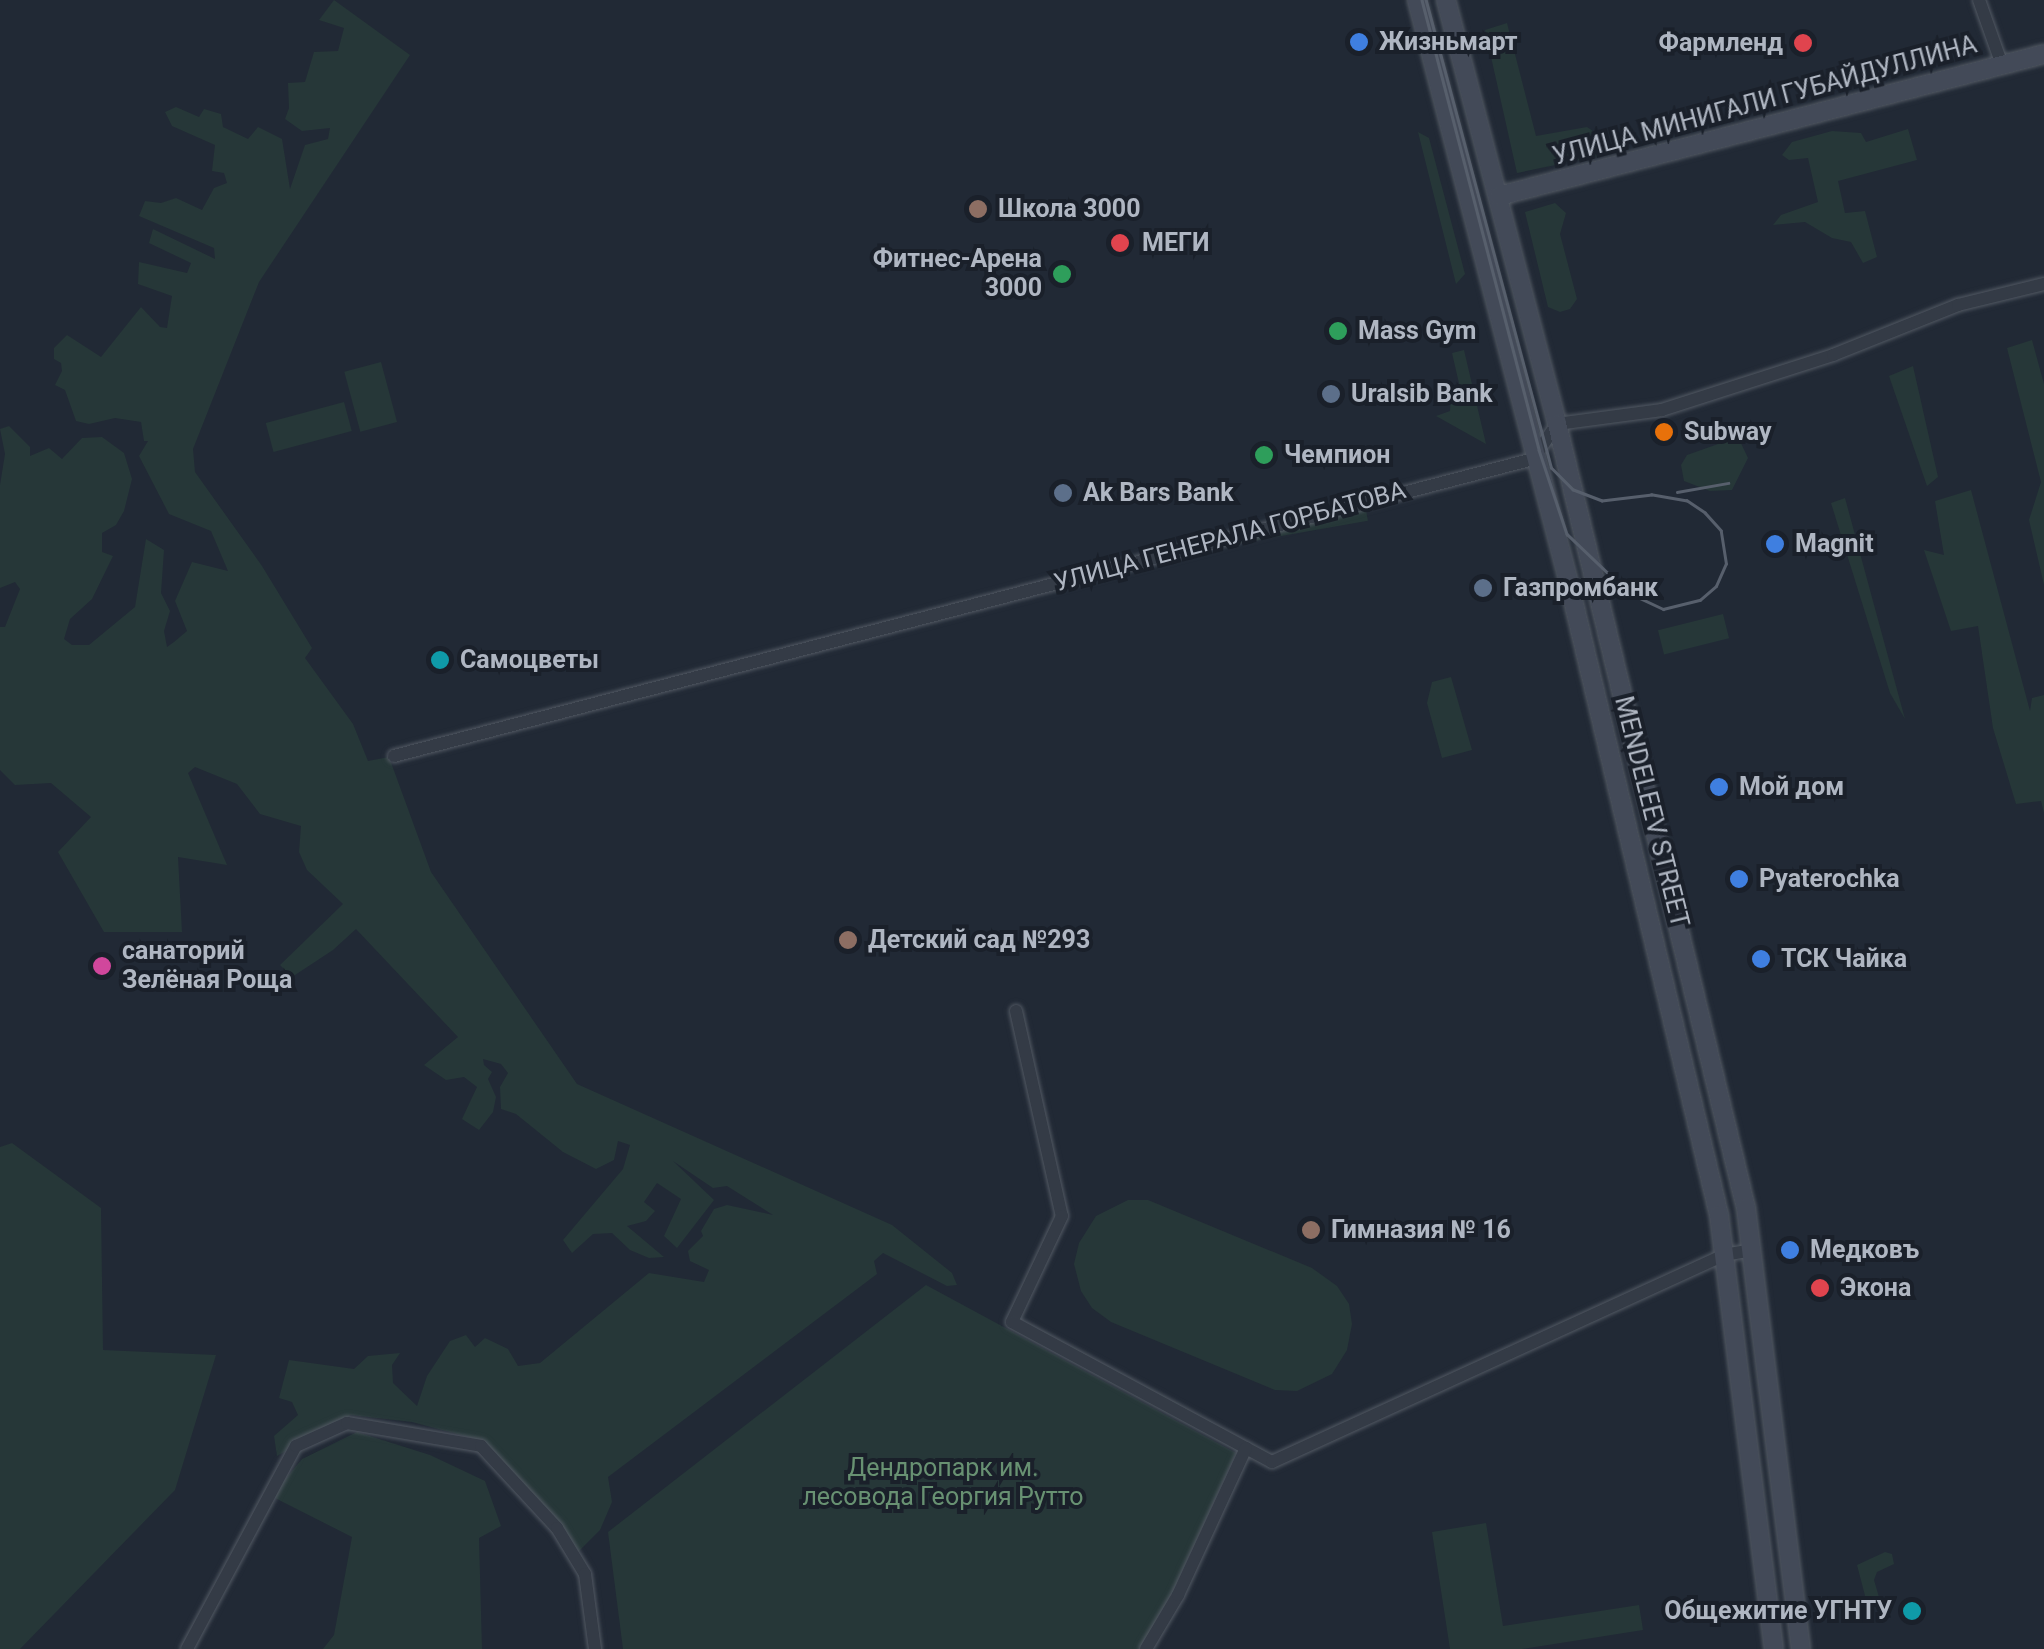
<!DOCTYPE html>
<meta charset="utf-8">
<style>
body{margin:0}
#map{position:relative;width:2044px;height:1649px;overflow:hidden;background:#212935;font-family:Roboto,sans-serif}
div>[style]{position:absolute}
.green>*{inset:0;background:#263738;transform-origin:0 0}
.roads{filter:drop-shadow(0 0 2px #525963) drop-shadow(0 0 2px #525963)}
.street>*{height:12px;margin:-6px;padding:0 6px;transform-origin:6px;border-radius:6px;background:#343b46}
.secondary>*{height:18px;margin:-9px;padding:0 9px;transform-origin:9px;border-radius:9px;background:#434a58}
.tram>*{height:2.5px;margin:-1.25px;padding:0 1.25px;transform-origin:1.25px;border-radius:1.25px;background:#575f6c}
.dots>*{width:28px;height:28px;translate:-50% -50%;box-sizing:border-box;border:5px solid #1a202a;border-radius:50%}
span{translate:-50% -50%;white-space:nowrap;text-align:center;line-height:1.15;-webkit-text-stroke:8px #1a202a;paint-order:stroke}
.poi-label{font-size:25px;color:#afb6c2;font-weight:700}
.left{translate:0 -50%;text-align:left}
.right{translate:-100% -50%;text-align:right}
.street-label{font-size:25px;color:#afb6c2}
.park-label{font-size:25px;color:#689172}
</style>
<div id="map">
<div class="green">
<i style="clip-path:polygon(334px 0,410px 55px,259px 282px,193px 449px,195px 472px,262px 566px,312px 648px,305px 658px,353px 724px,368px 761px,389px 757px,431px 872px,577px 1084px,892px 1225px,952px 1273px,957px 1285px,947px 1286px,883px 1253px,874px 1261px,877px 1274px,608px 1477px,612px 1502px,600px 1530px,577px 1553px,480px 1440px,412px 1422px,351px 1415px,277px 1456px,274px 1436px,298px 1415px,292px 1402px,279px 1398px,289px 1360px,354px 1369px,368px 1356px,400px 1353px,392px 1365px,393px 1383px,417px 1406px,427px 1376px,450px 1341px,466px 1335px,475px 1347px,485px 1338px,508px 1349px,518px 1366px,540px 1363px,649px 1273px,704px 1282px,709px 1270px,690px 1261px,688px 1251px,703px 1236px,701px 1231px,714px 1209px,727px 1205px,773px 1215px,727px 1186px,713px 1188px,673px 1161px,714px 1200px,677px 1248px,664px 1236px,681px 1199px,657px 1183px,644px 1202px,655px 1211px,646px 1221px,627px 1226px,664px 1257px,649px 1258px,630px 1250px,612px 1233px,593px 1234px,572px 1253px,563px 1240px,623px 1169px,630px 1145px,618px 1141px,614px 1160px,596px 1169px,563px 1152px,516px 1114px,501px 1109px,500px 1087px,508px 1073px,501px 1064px,483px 1059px,484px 1065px,492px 1072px,488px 1079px,496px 1097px,493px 1112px,479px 1130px,462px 1119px,477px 1087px,464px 1077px,446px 1080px,424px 1065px,458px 1037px,356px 929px,333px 950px,292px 977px,280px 965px,343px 904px,307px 870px,299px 852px,301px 826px,260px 814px,237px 784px,195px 767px,188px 773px,227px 865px,178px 857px,182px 932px,104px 932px,58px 852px,91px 817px,51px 783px,15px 785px,0 770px,0 627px,5px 627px,20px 589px,15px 582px,0 588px,0 485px,5px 454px,0 429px,9px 426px,30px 447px,30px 456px,49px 448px,62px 459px,82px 438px,102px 437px,124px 453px,132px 479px,124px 511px,116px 525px,102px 533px,102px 552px,113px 556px,92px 599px,70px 619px,64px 639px,72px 645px,89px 645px,135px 607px,146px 539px,164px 550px,161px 593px,170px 611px,164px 631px,167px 647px,174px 642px,187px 631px,175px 601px,192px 562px,228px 571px,211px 531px,169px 514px,139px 456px,148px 441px,144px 441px,141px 422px,115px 418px,89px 424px,76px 421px,65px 390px,55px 385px,62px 371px,61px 363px,54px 359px,54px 348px,67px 335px,101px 357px,141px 307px,160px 327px,167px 328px,172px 296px,138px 284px,139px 262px,187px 273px,191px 263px,149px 243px,153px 229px,215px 259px,214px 248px,139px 216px,145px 201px,161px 203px,176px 198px,202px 210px,214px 188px,227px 183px,224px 173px,212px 171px,215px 145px,172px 126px,165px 112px,176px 107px,199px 117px,204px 109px,221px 114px,223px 127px,248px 139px,258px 127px,282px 139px,290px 189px,305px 145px,328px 139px,330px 128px,302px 131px,285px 119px,289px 108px,288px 83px,305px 82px,314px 52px,338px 51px,344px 28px,319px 20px)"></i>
<i style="clip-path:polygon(1507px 23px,1536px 136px,1587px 127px,1606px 140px,1604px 155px,1517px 173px,1485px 30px)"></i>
<i style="clip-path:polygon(1908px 129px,1917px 160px,1838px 181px,1845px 213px,1865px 211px,1877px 257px,1863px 263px,1851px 242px,1832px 238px,1805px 222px,1773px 225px,1781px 215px,1818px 202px,1808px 158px,1789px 160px,1782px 155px,1792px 142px,1832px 131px,1861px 133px,1866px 142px)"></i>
<i style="clip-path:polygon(1418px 132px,1429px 138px,1465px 274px,1456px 284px)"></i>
<i style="clip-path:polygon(1555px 203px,1566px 213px,1560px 234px,1577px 299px,1570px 309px,1560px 312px,1548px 307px,1525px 212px)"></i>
<i style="clip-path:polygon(2032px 340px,2044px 384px,2044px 585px,2029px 520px,2041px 482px,2007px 348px)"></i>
<i style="clip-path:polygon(1464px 350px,1486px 444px,1436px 416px,1450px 411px,1451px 395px,1461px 392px,1452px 353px)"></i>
<i style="left:381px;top:362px;width:62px;height:38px;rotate:75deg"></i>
<i style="clip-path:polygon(1913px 366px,1938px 477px,1927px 486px,1889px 376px)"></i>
<i style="left:344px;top:402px;width:30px;height:81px;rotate:75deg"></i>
<i style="clip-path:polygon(1738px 437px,1748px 458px,1732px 490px,1710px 491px,1684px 481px,1681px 465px,1687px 455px)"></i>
<i style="clip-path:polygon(1971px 490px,2030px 711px,2032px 698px,2044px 695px,2044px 813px,2041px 801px,2016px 804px,1993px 728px,1978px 626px,1951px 631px,1924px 550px,1944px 555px,1935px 501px)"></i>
<i style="clip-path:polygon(1845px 498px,1905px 719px,1890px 693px,1831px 503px)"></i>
<i style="left:1366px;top:510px;width:11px;height:228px;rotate:80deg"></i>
<i style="left:1723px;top:614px;width:25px;height:67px;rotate:76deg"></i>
<i style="clip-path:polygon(1451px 677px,1472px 750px,1442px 758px,1427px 703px,1432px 682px)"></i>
<i style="clip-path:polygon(12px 1143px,101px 1208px,103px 1350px,216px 1355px,175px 1490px,20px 1649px,0 1649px,0 1147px)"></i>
<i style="clip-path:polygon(1128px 1200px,1148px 1200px,1312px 1268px,1337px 1286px,1349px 1304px,1352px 1324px,1347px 1350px,1332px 1374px,1297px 1391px,1275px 1390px,1111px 1322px,1092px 1308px,1081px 1291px,1074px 1264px,1079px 1243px,1096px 1216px)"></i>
<i style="clip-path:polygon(926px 1285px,1236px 1453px,1173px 1591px,1140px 1649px,623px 1649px,608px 1532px)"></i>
<i style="clip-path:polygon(357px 1432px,430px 1455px,485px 1481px,501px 1526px,479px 1538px,482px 1649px,323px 1649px,334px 1635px,352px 1537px,271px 1496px,302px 1459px)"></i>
<i style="clip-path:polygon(1486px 1523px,1503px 1626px,1639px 1605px,1643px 1630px,1522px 1649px,1450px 1649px,1432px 1532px)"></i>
<i style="clip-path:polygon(1885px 1552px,1892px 1554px,1894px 1564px,1877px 1572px,1874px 1580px,1881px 1604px,1868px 1607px,1857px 1565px)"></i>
</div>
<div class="roads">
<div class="street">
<i style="left:1979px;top:0;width:69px;rotate:70.5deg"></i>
<i style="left:394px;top:756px;width:1177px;rotate:-14.61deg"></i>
<i style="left:1533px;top:459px;width:42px;rotate:-55.6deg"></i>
<i style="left:1557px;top:424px;width:106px;rotate:-7.6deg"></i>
<i style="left:1662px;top:410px;width:180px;rotate:-17.8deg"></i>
<i style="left:1833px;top:355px;width:135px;rotate:-21.8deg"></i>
<i style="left:1958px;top:305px;width:89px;rotate:-13.7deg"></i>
<i style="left:1016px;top:1011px;width:210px;rotate:77.4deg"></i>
<i style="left:1062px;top:1216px;width:117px;rotate:115.3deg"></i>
<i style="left:1012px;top:1322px;width:295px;rotate:28.3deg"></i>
<i style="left:1272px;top:1462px;width:497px;rotate:-24.6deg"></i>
<i style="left:1724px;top:1255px;width:27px;rotate:-10deg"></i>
<i style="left:187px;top:1649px;width:230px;rotate:-61.8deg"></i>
<i style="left:296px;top:1446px;width:56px;rotate:-24.3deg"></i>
<i style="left:347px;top:1423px;width:136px;rotate:9.7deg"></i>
<i style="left:481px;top:1446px;width:112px;rotate:47.2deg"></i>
<i style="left:557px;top:1528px;width:54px;rotate:58.7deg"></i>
<i style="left:585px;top:1574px;width:76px;rotate:82.4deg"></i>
<i style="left:1146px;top:1649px;width:63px;rotate:-59.3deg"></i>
<i style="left:1178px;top:1595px;width:162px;rotate:-65.2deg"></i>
</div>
<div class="secondary">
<i style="left:1417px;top:0;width:602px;rotate:75.39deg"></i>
<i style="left:1569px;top:583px;width:650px;rotate:76.65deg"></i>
<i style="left:1719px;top:1215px;width:437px;rotate:82.8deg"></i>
<i style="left:1446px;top:0;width:438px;rotate:75.3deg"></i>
<i style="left:1557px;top:424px;width:806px;rotate:76.45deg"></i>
<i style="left:1746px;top:1208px;width:444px;rotate:82.9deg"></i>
<i style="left:1499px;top:196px;width:563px;rotate:-14.6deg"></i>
</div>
</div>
<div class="tram">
<i style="left:1422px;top:0;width:465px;rotate:75.4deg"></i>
<i style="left:1539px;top:450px;width:89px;rotate:71.6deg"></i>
<i style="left:1567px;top:534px;width:86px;rotate:43.6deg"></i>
<i style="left:1629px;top:593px;width:38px;rotate:25deg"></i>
<i style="left:1663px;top:609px;width:38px;rotate:-14deg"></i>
<i style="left:1700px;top:600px;width:21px;rotate:-41deg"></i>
<i style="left:1716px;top:586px;width:24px;rotate:-66deg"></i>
<i style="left:1726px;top:564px;width:33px;rotate:-99deg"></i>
<i style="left:1721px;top:531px;width:24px;rotate:-132deg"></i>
<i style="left:1705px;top:513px;width:22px;rotate:-146deg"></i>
<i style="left:1687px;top:501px;width:36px;rotate:-170deg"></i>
<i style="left:1652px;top:495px;width:50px;rotate:173.2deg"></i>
<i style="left:1602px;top:501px;width:31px;rotate:-159deg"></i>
<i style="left:1573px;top:490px;width:31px;rotate:-135deg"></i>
<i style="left:1551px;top:468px;width:484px;rotate:-105deg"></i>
<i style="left:1677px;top:492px;width:52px;rotate:-10deg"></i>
</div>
<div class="dots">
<i style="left:1359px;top:42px;background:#3f7fe0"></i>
<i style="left:1803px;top:43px;background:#e0444e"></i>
<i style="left:978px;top:209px;background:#8d6e63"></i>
<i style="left:1120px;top:243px;background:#e0444e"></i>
<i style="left:1062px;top:274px;background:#2e9e5b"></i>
<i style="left:1338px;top:331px;background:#2e9e5b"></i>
<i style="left:1331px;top:394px;background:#5c6f8a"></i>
<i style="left:1664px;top:432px;background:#e8710a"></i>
<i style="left:1264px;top:455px;background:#2e9e5b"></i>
<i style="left:1063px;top:493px;background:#5c6f8a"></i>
<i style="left:1775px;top:544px;background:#3f7fe0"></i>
<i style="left:1483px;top:588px;background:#5c6f8a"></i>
<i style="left:440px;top:660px;background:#0f9aa8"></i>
<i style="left:1719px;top:787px;background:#3f7fe0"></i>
<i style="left:1739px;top:879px;background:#3f7fe0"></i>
<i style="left:848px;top:940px;background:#8d6e63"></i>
<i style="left:1761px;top:959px;background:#3f7fe0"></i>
<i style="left:102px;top:966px;background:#d1479c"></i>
<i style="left:1311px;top:1230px;background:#8d6e63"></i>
<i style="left:1790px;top:1250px;background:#3f7fe0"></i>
<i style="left:1820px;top:1288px;background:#e0444e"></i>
<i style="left:1912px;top:1611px;background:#0f9aa8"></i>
</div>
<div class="poi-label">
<span class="left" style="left:1379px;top:42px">Жизньмарт</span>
<span class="right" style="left:1783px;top:43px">Фармленд</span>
<span class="left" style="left:998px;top:209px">Школа 3000</span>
<span class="left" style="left:1142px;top:243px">МЕГИ</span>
<span class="right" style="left:1042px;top:274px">Фитнес-Арена<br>3000</span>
<span class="left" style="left:1358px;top:331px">Mass Gym</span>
<span class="left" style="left:1351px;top:394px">Uralsib Bank</span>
<span class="left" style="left:1684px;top:432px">Subway</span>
<span class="left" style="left:1284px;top:455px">Чемпион</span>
<span class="left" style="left:1083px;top:493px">Ak Bars Bank</span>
<span class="left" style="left:1795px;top:544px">Magnit</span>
<span class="left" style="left:1503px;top:588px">Газпромбанк</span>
<span class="left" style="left:460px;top:660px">Самоцветы</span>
<span class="left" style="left:1739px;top:787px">Мой дом</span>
<span class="left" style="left:1759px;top:879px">Pyaterochka</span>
<span class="left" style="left:868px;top:940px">Детский сад №293</span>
<span class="left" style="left:122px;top:966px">санаторий<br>Зелёная Роща</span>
<span class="left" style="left:1781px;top:959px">ТСК Чайка</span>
<span class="left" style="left:1331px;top:1230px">Гимназия № 16</span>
<span class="left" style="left:1810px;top:1250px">Медковъ</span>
<span class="left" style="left:1840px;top:1288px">Экона</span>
<span class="right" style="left:1892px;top:1611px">Общежитие УГНТУ</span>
</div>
<div class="street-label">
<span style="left:1765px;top:101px;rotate:-15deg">УЛИЦА МИНИГАЛИ ГУБАЙДУЛЛИНА</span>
<span style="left:1230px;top:537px;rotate:-15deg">УЛИЦА ГЕНЕРАЛА ГОРБАТОВА</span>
<span style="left:1651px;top:812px;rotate:76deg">MENDELEEV STREET</span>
</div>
<div class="park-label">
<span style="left:943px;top:1483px">Дендропарк им.<br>лесовода Георгия Рутто</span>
</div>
</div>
